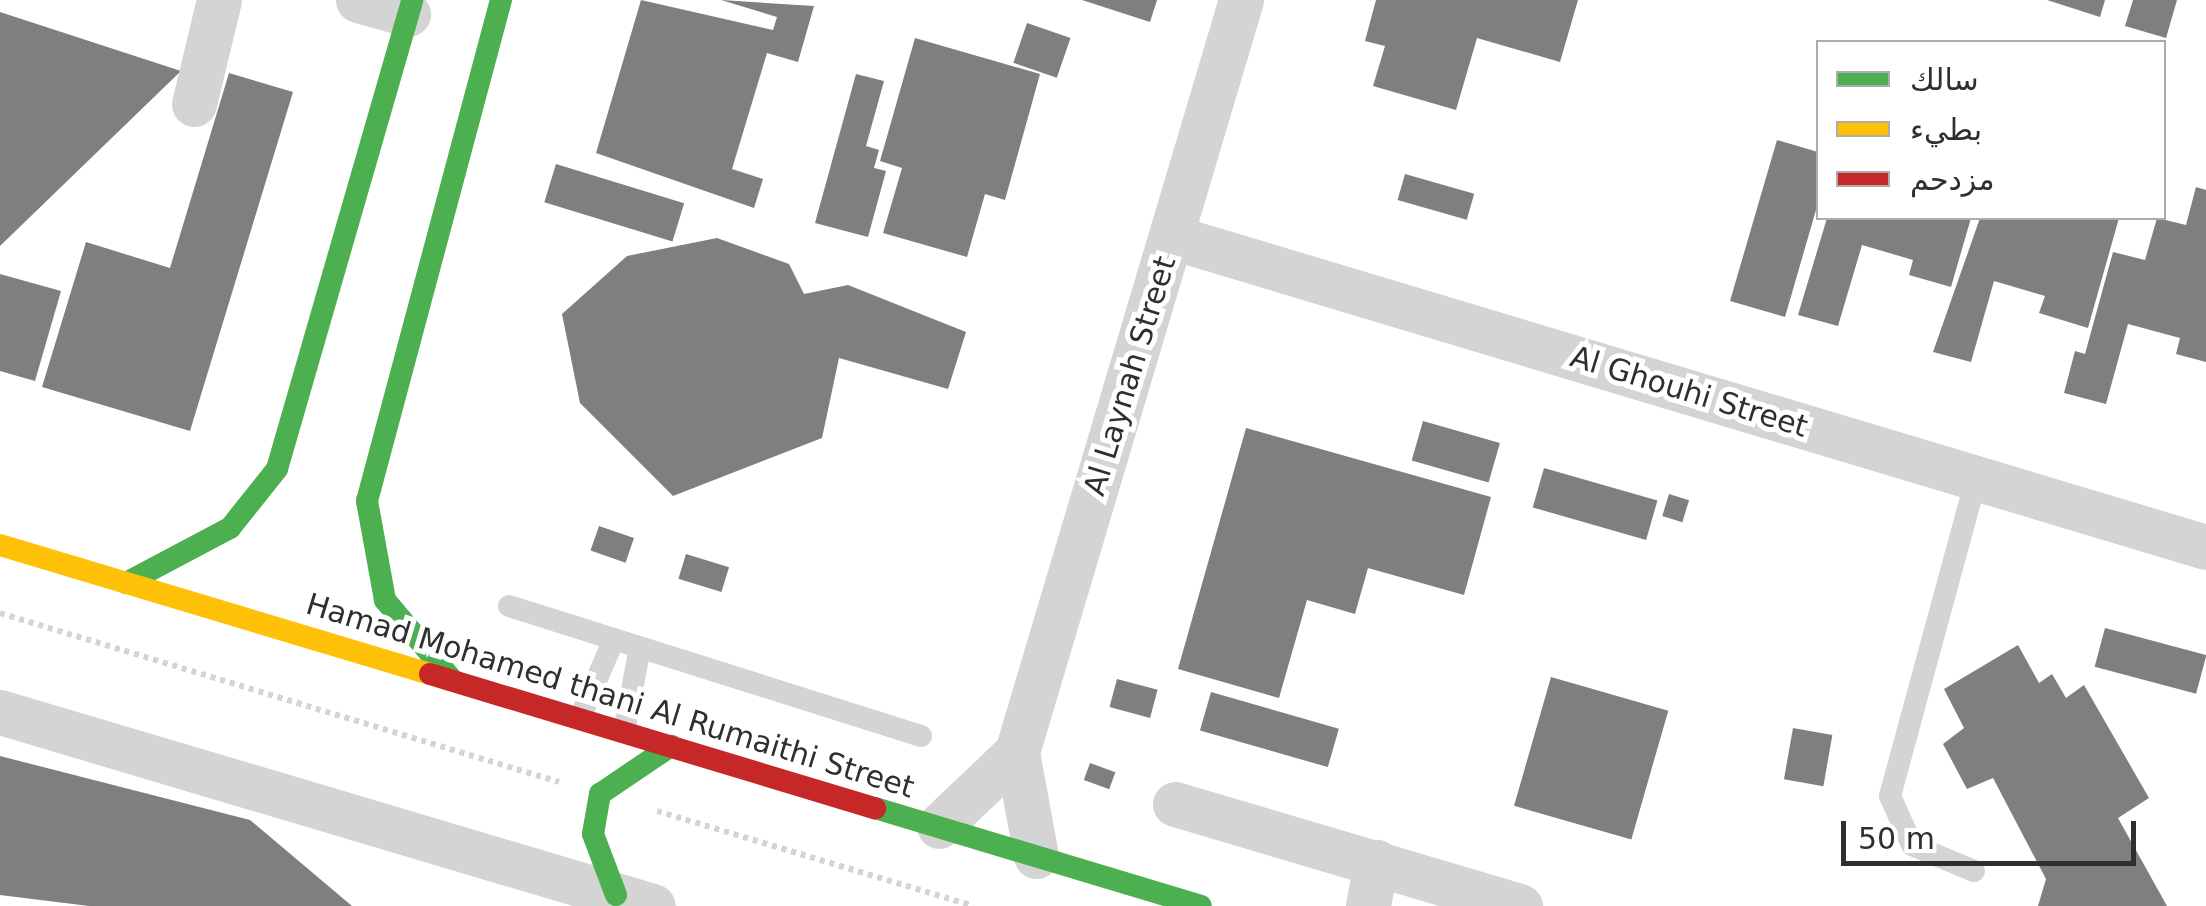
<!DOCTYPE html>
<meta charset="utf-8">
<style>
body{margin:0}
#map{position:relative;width:2206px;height:906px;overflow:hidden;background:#fff;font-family:"DejaVu Sans","Noto Sans Arabic",sans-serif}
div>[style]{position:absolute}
.building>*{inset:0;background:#7f7f7f;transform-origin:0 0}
.path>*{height:6px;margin-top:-3px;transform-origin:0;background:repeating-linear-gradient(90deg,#d4d4d4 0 5px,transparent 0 10px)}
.lane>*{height:22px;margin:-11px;padding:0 11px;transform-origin:11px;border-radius:11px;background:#d4d4d4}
.street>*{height:45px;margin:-22.5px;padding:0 22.5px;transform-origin:22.5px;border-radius:22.5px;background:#d4d4d4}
.fast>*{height:22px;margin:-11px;padding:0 11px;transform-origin:11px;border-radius:11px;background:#4caf50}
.slow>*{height:22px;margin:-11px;padding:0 11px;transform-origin:11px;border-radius:11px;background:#ffc107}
.jam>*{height:22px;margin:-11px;padding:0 11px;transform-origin:11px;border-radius:11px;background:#c62828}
span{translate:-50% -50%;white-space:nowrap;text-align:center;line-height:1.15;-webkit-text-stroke:10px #fff;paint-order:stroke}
.street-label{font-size:30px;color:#2f2f2f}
.legend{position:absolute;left:1816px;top:40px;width:350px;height:180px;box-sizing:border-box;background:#fff;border:2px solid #acacac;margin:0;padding:12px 18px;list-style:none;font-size:30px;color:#2f2f2f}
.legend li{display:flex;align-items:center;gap:20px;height:50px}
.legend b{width:50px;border:2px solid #acacac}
.scale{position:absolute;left:1841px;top:821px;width:295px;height:45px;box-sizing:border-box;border:5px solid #2f2f2f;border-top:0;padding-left:12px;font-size:30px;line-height:35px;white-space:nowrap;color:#2f2f2f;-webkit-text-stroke:8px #fff;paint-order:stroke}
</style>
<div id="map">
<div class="building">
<i style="clip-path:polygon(641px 0,773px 30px,777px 17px,721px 0,814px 6px,798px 62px,767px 53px,732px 169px,763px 179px,754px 208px,596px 153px)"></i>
<i style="clip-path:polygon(1082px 0,1157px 0,1150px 22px)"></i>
<i style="clip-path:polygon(1376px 0,1578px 0,1560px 62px,1477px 38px,1456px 110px,1373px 86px,1385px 46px,1365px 41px)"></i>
<i style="clip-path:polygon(2047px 0,2105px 0,2100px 17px)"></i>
<i style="clip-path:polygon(2133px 0,2177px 0,2166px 38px,2125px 26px)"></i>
<i style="clip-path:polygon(0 12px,181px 71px,0 246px)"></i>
<i style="left:1027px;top:23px;width:46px;height:42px;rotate:19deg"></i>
<i style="clip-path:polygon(915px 38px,1040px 74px,1005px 200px,985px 194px,967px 257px,883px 233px,902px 168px,880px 161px)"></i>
<i style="clip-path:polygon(229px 73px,293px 92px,190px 431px,42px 387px,86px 242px,170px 268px)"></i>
<i style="clip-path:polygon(856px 74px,884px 81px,866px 146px,879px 150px,874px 168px,886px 171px,868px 237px,815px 223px)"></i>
<i style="clip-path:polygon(1777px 140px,1818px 152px,1818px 203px,1785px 317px,1730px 301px)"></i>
<i style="left:556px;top:164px;width:134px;height:40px;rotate:17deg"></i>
<i style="left:1405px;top:174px;width:72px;height:27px;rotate:16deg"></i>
<i style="clip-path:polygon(2196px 187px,2206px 190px,2206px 362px,2176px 354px,2180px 338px,2128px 324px,2106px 404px,2064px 393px,2075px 351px,2085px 354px,2113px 252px,2145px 260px,2157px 218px,2186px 225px)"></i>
<i style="clip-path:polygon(1827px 218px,1971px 218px,1951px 287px,1909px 275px,1913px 260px,1862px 245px,1838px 326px,1798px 315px)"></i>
<i style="clip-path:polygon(1980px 218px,2119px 218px,2088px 328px,2039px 313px,2045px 296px,1994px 281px,1971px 362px,1933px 352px)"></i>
<i style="clip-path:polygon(717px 238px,789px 264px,804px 294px,848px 285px,966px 332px,948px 389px,839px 358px,822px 438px,673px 496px,580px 403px,562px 314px,627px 256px)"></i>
<i style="clip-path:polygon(0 274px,61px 291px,35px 381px,0 371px)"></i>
<i style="left:1423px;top:421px;width:80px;height:41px;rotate:16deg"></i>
<i style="clip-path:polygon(1246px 428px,1491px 497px,1464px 595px,1368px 568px,1355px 614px,1307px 600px,1279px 698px,1178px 669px)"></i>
<i style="left:1544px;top:468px;width:118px;height:41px;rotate:16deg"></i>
<i style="left:1669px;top:494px;width:21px;height:23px;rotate:17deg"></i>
<i style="left:599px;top:526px;width:37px;height:26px;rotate:19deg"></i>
<i style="left:686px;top:554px;width:45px;height:26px;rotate:17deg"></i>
<i style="left:2105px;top:628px;width:105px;height:40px;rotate:15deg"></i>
<i style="clip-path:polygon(2018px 645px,2039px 683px,2052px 674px,2066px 698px,2084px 685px,2149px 798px,2118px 818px,2167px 906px,2038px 906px,2046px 879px,1993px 778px,1967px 789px,1943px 744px,1964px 728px,1944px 689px)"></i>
<i style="left:1551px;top:677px;width:122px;height:134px;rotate:16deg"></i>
<i style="left:1117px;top:679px;width:42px;height:29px;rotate:15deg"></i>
<i style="left:1211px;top:692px;width:133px;height:40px;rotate:16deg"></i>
<i style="left:1793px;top:728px;width:40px;height:52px;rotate:10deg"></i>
<i style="clip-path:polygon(0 756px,250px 820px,352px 906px,89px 906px,0 895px)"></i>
<i style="left:1090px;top:763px;width:27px;height:18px;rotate:20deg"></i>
</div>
<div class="path">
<i style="left:0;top:613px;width:584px;rotate:16.82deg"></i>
<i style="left:657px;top:811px;width:330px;rotate:16.7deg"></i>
</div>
<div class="lane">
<i style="left:509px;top:606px;width:432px;rotate:17.5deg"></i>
<i style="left:580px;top:718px;width:86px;rotate:-66.7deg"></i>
<i style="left:624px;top:732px;width:86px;rotate:-79.3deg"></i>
<i style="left:1974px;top:871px;width:67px;rotate:-157.2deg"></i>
<i style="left:1912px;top:845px;width:54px;rotate:-114.2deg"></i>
<i style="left:1890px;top:796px;width:328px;rotate:-74.8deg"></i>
</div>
<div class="street">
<i style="left:358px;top:0;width:52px;rotate:15.6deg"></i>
<i style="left:194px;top:104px;width:107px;rotate:-76.5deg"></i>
<i style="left:1172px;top:237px;width:1079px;rotate:16.69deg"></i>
<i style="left:0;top:712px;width:681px;rotate:16.55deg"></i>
<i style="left:1175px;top:804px;width:360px;rotate:16.5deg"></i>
<i style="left:939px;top:826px;width:108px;rotate:-43.5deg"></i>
<i style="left:1036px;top:856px;width:106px;rotate:-100.4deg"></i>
<i style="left:1017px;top:752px;width:785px;rotate:-73.41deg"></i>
<i style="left:1368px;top:906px;width:45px;rotate:-79.7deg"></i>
</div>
<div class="fast">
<i style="left:126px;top:583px;width:118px;rotate:-27.9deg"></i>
<i style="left:230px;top:528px;width:75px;rotate:-51.5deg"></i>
<i style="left:277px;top:469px;width:488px;rotate:-73.9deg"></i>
<i style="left:450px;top:677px;width:101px;rotate:-130.2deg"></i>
<i style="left:385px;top:600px;width:101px;rotate:-100.3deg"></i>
<i style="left:367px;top:501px;width:519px;rotate:-75.03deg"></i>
<i style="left:875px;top:808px;width:340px;rotate:16.7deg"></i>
<i style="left:616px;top:895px;width:65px;rotate:-110.7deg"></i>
<i style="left:593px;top:834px;width:41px;rotate:-80.1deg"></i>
<i style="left:600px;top:794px;width:86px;rotate:-34.1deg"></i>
</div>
<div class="slow">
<i style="left:0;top:545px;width:449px;rotate:16.7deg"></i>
</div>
<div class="jam">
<i style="left:430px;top:674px;width:465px;rotate:16.8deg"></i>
</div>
<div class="street-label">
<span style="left:1130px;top:376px;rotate:-73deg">Al Laynah Street</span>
<span style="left:1689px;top:392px;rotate:17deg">Al Ghouhi Street</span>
<span style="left:610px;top:696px;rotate:17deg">Hamad Mohamed thani Al Rumaithi Street</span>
</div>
<ul class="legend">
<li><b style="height:12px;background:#4caf50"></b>سالك</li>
<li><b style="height:12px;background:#ffc107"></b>بطيء</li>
<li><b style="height:12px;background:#c62828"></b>مزدحم</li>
</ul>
<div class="scale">50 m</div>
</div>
